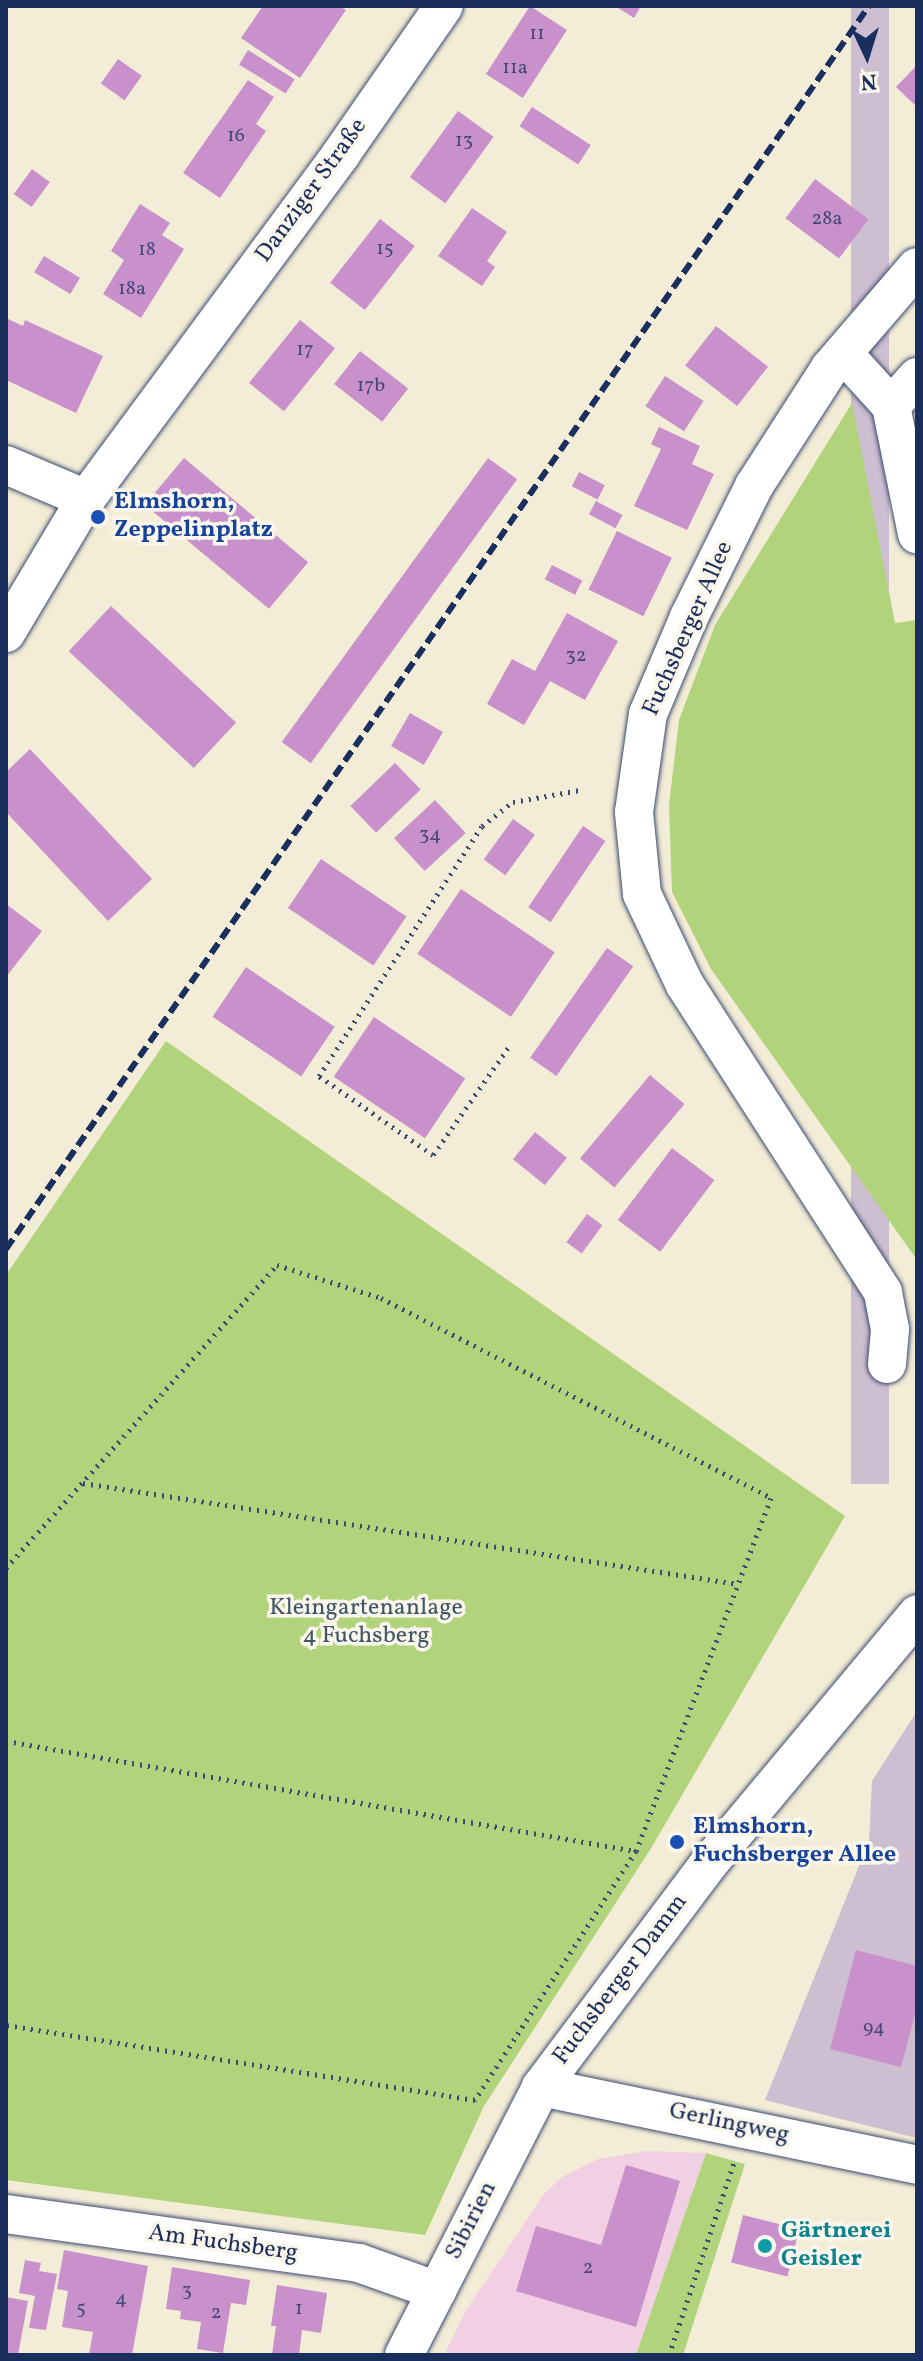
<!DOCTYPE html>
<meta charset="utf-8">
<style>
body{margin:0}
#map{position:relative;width:923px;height:2361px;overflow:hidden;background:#f3ecd6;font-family:Vollkorn,serif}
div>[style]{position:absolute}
.built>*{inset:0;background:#f1d0e3}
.industrial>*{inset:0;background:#cebed1;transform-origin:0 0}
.green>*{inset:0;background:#b1d37b}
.building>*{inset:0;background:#c991cc;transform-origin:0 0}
.path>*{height:5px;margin-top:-2.5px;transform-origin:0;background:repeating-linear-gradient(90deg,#3b4b70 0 2px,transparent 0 8px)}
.roads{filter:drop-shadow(0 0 2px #3b4b70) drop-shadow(0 0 2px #3b4b70)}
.minor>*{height:38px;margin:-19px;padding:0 19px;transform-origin:19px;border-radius:19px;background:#fff}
.rail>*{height:6px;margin-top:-3px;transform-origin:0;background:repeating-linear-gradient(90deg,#1b2f5e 0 12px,transparent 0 18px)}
.dots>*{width:22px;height:22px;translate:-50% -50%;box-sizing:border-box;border:4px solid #fbf7ec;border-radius:50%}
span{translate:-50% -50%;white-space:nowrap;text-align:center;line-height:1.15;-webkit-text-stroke:7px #fbf7ec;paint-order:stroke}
.number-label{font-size:20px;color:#46487a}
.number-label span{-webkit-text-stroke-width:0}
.street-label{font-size:24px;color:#1b2f5e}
.transit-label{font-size:24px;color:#164399;font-weight:700}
.left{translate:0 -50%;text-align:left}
.park-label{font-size:24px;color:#405865}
.culture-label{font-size:24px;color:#0d838f;font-weight:700}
.frame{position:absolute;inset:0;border:8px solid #1b2f5e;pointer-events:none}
.north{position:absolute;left:827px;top:16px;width:80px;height:80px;-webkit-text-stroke:6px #fbf7ec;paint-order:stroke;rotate:176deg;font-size:22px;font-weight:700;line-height:32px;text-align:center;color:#1b2f5e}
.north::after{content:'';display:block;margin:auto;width:28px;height:36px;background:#1b2f5e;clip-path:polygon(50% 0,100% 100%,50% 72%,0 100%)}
</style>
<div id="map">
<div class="built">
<i style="clip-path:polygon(646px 2151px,706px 2153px,636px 2355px,444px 2355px,466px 2310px,544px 2194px,562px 2177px,598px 2159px)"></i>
</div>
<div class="industrial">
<i style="left:851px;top:6px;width:38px;height:1478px"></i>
<i style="clip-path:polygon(917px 1711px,917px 2138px,765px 2100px,869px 1841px,872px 1781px)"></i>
</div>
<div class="green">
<i style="clip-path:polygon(852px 403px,895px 623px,917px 620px,917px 1260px,711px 969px,672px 892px,669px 805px,679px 720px,715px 625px)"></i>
<i style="clip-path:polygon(166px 1041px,845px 1516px,650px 1850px,484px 2106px,425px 2235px,6px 2180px,6px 1275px)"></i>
<i style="clip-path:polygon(706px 2153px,745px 2164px,683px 2355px,636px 2355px)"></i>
</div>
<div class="building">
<i style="clip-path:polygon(263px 6px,339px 6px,346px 10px,300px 78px,241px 38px)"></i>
<i style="left:530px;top:6px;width:44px;height:81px;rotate:33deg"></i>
<i style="clip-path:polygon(615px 6px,641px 6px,634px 18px)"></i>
<i style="left:248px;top:50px;width:55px;height:17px;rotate:32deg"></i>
<i style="left:118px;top:59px;width:29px;height:30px;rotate:35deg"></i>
<i style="clip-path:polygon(917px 65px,917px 107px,896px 87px)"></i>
<i style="clip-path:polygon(248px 80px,274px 97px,256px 124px,266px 131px,220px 198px,183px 173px)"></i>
<i style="left:532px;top:107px;width:70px;height:23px;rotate:33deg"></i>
<i style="left:458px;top:111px;width:44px;height:82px;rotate:36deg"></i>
<i style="left:32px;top:169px;width:22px;height:31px;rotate:36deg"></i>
<i style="left:815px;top:179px;width:67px;height:49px;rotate:37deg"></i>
<i style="clip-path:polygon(140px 204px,170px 223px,162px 235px,184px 249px,141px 318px,103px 294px,124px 260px,111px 251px)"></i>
<i style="clip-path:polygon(472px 208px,507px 232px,487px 261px,495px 267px,482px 286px,438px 256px)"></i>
<i style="left:380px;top:219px;width:44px;height:81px;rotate:38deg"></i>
<i style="left:44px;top:256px;width:42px;height:19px;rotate:31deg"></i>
<i style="clip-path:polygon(6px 318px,23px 326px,25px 320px,103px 356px,76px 413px,6px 380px)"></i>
<i style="left:300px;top:320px;width:45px;height:81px;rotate:39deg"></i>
<i style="left:716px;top:326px;width:66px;height:50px;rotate:38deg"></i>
<i style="left:360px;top:351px;width:61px;height:42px;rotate:38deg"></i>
<i style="left:665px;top:376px;width:46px;height:36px;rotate:33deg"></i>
<i style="clip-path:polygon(659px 427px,700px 446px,692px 464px,714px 474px,687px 530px,634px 506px,661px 449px,651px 444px)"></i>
<i style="left:184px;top:458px;width:162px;height:61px;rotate:40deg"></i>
<i style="left:488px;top:458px;width:36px;height:351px;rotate:36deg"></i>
<i style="left:579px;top:472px;width:29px;height:16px;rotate:27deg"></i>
<i style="left:596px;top:501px;width:30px;height:15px;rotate:28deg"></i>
<i style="left:617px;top:531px;width:61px;height:65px;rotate:26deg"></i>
<i style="left:552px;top:565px;width:34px;height:16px;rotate:27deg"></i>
<i style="left:111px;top:606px;width:171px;height:62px;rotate:43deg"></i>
<i style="clip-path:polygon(567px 613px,618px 641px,585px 700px,550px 681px,524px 725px,487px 704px,512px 659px,535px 671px)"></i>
<i style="left:410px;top:713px;width:38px;height:38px;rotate:30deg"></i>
<i style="clip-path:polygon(30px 749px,152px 879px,108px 921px,6px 812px,6px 772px)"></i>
<i style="left:395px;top:763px;width:37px;height:62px;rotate:46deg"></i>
<i style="left:435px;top:800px;width:45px;height:56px;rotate:47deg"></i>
<i style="left:513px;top:819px;width:27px;height:50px;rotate:36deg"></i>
<i style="left:583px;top:826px;width:27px;height:98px;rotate:34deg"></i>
<i style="left:321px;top:859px;width:103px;height:59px;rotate:34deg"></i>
<i style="left:461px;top:889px;width:113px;height:78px;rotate:34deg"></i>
<i style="clip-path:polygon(6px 904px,42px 931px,6px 977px)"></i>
<i style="left:607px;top:948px;width:32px;height:134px;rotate:35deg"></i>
<i style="left:246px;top:967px;width:107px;height:60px;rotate:34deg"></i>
<i style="left:374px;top:1017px;width:110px;height:72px;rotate:34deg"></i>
<i style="left:650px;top:1075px;width:45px;height:109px;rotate:40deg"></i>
<i style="left:535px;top:1132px;width:41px;height:35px;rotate:39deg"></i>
<i style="left:672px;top:1148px;width:53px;height:90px;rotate:37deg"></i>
<i style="left:587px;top:1214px;width:19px;height:35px;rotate:36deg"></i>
<i style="clip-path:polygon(856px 1950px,917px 1966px,917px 2007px,901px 2067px,830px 2049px)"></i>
<i style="clip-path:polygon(626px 2165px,680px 2181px,636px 2327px,516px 2291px,536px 2226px,601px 2245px)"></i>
<i style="left:743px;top:2215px;width:58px;height:49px;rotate:14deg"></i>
<i style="clip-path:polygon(64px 2250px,148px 2266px,132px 2355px,89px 2355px,93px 2332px,62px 2327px,68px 2291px,57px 2289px)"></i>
<i style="clip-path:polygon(25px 2260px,41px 2263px,39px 2271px,57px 2274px,46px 2330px,29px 2328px,35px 2296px,19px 2293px)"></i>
<i style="clip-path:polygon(172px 2267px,250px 2280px,246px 2305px,231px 2303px,223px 2353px,197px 2349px,201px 2322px,180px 2319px,181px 2311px,166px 2309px)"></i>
<i style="clip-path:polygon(277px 2285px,327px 2293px,321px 2333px,302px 2330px,299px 2355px,272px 2355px,276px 2326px,271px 2326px)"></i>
<i style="clip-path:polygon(6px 2297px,28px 2301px,18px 2355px,6px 2355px)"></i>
</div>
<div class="path">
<i style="left:508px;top:1048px;width:131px;rotate:125deg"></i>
<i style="left:433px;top:1155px;width:139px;rotate:-145.3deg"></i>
<i style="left:319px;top:1076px;width:298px;rotate:-56.9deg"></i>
<i style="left:482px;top:826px;width:39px;rotate:-38deg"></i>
<i style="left:513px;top:802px;width:68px;rotate:-10.2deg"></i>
<i style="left:83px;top:1483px;width:663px;rotate:8.77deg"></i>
<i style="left:6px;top:1568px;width:407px;rotate:-48.2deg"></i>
<i style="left:277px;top:1265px;width:109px;rotate:17.6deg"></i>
<i style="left:381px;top:1298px;width:438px;rotate:27.1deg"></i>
<i style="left:771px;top:1498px;width:378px;rotate:110.9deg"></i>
<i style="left:636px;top:1851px;width:297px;rotate:122.9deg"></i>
<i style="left:475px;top:2100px;width:475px;rotate:-170.9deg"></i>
<i style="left:6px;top:1741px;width:639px;rotate:9.92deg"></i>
<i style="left:669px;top:2355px;width:203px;rotate:-71.3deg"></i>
</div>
<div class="roads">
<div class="minor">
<i style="left:843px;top:353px;width:72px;rotate:47.8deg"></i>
<i style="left:891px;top:406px;width:131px;rotate:78.5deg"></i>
<i style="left:891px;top:406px;width:39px;rotate:-48deg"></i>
<i style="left:6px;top:465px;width:87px;rotate:23deg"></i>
<i style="left:6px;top:633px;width:156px;rotate:-59.2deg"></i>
<i style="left:86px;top:499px;width:429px;rotate:-53.5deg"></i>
<i style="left:341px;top:154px;width:180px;rotate:-55.2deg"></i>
<i style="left:887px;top:1364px;width:35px;rotate:-85deg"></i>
<i style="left:890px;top:1329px;width:38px;rotate:-101deg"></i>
<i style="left:883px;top:1292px;width:365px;rotate:-122.8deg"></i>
<i style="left:685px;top:985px;width:101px;rotate:-115.3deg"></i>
<i style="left:642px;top:894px;width:82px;rotate:-95.6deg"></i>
<i style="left:634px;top:812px;width:99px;rotate:-81.9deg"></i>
<i style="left:648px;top:714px;width:105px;rotate:-67.1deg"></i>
<i style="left:689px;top:617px;width:146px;rotate:-63.6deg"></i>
<i style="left:754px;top:486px;width:140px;rotate:-57.2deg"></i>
<i style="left:830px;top:368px;width:133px;rotate:-49.3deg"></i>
<i style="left:541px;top:2087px;width:384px;rotate:11.7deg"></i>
<i style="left:6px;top:2214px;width:356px;rotate:7.9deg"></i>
<i style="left:359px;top:2263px;width:83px;rotate:19.7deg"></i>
<i style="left:404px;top:2355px;width:301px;rotate:-62.9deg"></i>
<i style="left:541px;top:2087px;width:281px;rotate:-53.1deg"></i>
<i style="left:710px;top:1862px;width:323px;rotate:-50.1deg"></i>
</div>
</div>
<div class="rail">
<i style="left:6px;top:1249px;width:1513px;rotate:-55.23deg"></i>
</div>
<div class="dots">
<i style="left:98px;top:517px;background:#1a4fb4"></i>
<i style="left:677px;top:1842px;background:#1a4fb4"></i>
<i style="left:765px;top:2246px;background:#0f9aa8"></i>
</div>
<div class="number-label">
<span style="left:537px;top:34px">11</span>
<span style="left:515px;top:68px">11a</span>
<span style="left:236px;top:136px">16</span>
<span style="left:464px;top:141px">13</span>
<span style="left:827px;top:219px">28a</span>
<span style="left:385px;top:249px">15</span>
<span style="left:147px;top:250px">18</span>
<span style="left:132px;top:289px">18a</span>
<span style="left:305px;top:350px">17</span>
<span style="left:371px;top:386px">17b</span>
<span style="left:576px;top:656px">32</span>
<span style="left:430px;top:835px">34</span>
<span style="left:874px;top:2028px">94</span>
<span style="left:588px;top:2268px">2</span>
<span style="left:187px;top:2291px">3</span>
<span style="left:121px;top:2299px">4</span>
<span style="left:81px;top:2309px">5</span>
<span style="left:299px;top:2309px">1</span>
<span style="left:216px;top:2313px">2</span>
</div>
<div class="street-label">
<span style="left:312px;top:191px;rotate:-54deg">Danziger Straße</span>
<span style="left:689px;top:629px;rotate:-66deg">Fuchsberger Allee</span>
<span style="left:621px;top:1980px;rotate:-53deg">Fuchsberger Damm</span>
<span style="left:729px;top:2124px;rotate:12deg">Gerlingweg</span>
<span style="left:472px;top:2221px;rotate:-63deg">Sibirien</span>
<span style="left:223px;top:2244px;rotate:8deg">Am Fuchsberg</span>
</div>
<div class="transit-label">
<span class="left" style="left:114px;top:517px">Elmshorn,<br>Zeppelinplatz</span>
<span class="left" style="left:693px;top:1842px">Elmshorn,<br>Fuchsberger Allee</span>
</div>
<div class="park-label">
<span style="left:366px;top:1623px">Kleingartenanlage<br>4 Fuchsberg</span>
</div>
<div class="culture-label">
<span class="left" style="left:781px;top:2246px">Gärtnerei<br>Geisler</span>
</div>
<div class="frame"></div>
<div class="north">N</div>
</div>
